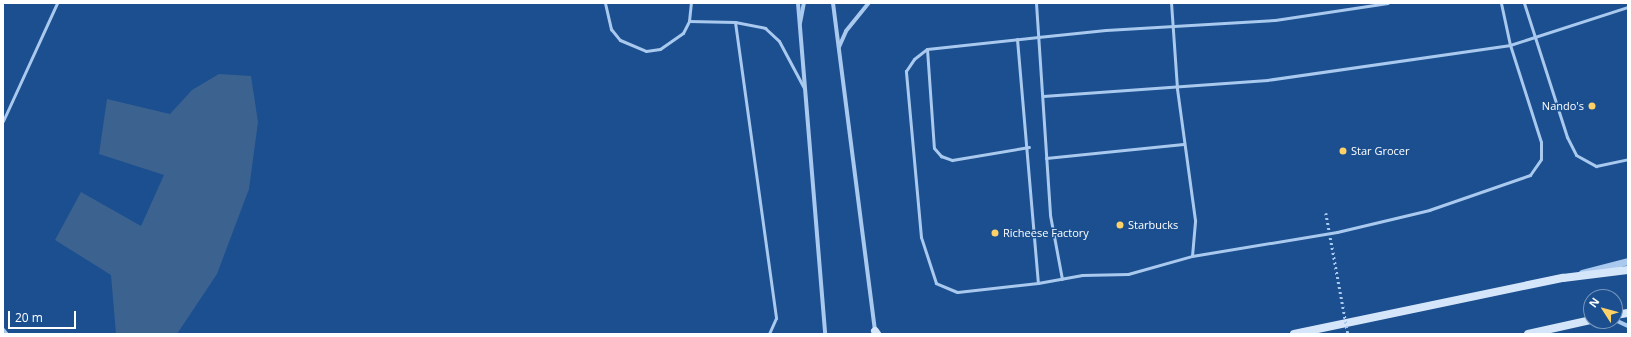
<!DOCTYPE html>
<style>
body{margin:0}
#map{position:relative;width:1631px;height:337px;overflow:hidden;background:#1b4f8f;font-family:"Open Sans",sans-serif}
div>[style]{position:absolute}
.water>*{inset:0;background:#3c6290}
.service>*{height:3px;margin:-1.5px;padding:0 1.5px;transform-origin:1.5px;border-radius:1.5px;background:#a9c9ee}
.minor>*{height:4px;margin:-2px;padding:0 2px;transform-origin:2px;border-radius:2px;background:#a9c9ee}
.tertiary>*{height:7px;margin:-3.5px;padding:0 3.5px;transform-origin:3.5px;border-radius:3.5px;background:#a9c9ee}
.secondary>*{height:8px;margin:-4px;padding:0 4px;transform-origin:4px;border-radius:4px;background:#d6e6fa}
.path-bridge>*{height:2.5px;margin-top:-1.25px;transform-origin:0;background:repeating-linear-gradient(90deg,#a9c9ee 0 2px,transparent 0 5px)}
.dots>*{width:11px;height:11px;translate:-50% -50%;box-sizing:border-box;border:2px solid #1b4f8f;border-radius:50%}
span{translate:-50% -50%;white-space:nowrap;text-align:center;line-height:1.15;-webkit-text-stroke:3px #1b4f8f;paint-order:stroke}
.poi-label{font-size:11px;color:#fff}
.right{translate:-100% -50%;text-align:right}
.left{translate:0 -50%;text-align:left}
.frame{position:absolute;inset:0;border:4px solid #fff;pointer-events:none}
.north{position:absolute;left:1583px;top:289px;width:40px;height:40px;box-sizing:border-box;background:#1b4f8f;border:1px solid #7695bc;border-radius:50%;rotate:306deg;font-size:11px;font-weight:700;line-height:16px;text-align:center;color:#fff}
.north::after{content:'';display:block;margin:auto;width:14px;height:18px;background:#ffd166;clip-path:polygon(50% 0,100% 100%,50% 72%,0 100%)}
.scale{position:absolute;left:8px;top:311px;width:68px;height:18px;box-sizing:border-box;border:2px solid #fff;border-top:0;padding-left:5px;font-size:12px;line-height:14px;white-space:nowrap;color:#fff;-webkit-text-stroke:3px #1b4f8f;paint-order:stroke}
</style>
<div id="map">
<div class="water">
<i style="clip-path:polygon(219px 74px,251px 76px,258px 122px,249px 189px,217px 274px,177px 334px,116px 334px,111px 275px,55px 240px,81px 192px,141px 226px,164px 175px,99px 154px,107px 99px,170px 114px,192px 90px)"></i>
</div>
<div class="service">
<i style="left:605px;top:3px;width:27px;rotate:77deg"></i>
<i style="left:611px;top:29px;width:14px;rotate:51deg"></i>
<i style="left:620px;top:40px;width:28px;rotate:23deg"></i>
<i style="left:646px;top:51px;width:14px;rotate:-8deg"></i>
<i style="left:660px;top:49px;width:28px;rotate:-35deg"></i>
<i style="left:683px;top:33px;width:13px;rotate:-63deg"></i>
<i style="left:689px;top:21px;width:18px;rotate:-84deg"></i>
<i style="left:1036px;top:3px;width:212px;rotate:86.2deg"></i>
<i style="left:1050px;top:215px;width:65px;rotate:79.4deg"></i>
<i style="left:1524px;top:3px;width:141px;rotate:72.2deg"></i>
<i style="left:1567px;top:137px;width:20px;rotate:63deg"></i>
<i style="left:1576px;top:155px;width:23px;rotate:29deg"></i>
<i style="left:1596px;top:166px;width:33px;rotate:-12deg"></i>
<i style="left:689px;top:21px;width:46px;rotate:1.2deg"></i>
<i style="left:735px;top:22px;width:31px;rotate:11deg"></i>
<i style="left:765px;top:28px;width:19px;rotate:43deg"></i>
<i style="left:779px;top:41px;width:53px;rotate:62deg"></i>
<i style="left:735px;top:22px;width:299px;rotate:82.1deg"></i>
<i style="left:776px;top:318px;width:17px;rotate:114deg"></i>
<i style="left:1017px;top:39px;width:245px;rotate:85.1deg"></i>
<i style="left:1038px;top:283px;width:81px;rotate:173.7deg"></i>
<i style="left:957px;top:292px;width:23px;rotate:-157deg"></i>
<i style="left:936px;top:283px;width:48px;rotate:-108.1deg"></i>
<i style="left:921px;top:237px;width:167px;rotate:-95.2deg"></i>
<i style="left:906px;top:71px;width:14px;rotate:-56deg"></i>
<i style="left:914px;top:59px;width:16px;rotate:-38deg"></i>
<i style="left:927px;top:49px;width:112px;rotate:-6.2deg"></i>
<i style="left:1038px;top:37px;width:68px;rotate:-5.9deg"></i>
<i style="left:1106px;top:30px;width:169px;rotate:-3.4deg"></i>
<i style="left:1275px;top:20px;width:114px;rotate:-8.6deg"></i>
<i style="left:927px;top:49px;width:99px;rotate:86deg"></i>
<i style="left:934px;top:148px;width:11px;rotate:49deg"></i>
<i style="left:941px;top:156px;width:12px;rotate:20deg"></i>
<i style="left:952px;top:160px;width:78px;rotate:-9.6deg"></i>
<i style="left:1043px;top:96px;width:225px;rotate:-4.1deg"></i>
<i style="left:1267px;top:80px;width:246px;rotate:-8.2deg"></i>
<i style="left:1510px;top:45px;width:124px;rotate:-17.9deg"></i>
<i style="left:3px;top:121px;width:130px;rotate:-65.4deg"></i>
<i style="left:1046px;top:158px;width:138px;rotate:-5.8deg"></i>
<i style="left:1192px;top:256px;width:147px;rotate:-9.4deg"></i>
<i style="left:1337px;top:232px;width:95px;rotate:-13.4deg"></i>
<i style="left:1429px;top:210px;width:107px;rotate:-19.1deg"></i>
<i style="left:1530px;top:175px;width:19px;rotate:-55deg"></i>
<i style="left:1541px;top:159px;width:17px;rotate:-90deg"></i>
<i style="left:1541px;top:142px;width:102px;rotate:-107.7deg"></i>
<i style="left:1510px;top:45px;width:43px;rotate:-102.1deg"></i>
<i style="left:1038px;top:283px;width:45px;rotate:-10.3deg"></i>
<i style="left:1082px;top:275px;width:46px;rotate:-1.2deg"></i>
<i style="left:1128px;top:274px;width:66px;rotate:-15.7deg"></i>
<i style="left:1192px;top:256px;width:36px;rotate:-85deg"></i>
<i style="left:1195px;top:220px;width:133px;rotate:-97.8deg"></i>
<i style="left:1177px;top:88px;width:85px;rotate:-94deg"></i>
<i style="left:3px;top:329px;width:6px;rotate:51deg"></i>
</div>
<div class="minor">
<i style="left:798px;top:3px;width:332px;rotate:85.3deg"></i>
<i style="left:833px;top:3px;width:332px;rotate:82.7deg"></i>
<i style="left:800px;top:23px;width:20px;rotate:-79deg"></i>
<i style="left:839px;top:47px;width:17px;rotate:-66deg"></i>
<i style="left:846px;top:31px;width:36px;rotate:-51deg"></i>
<i style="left:1615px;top:320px;width:14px;rotate:25deg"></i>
</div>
<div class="tertiary">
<i style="left:1582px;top:273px;width:48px;rotate:-14.6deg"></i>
</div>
<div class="secondary">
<i style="left:1615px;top:315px;width:13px;rotate:-9deg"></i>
<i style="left:875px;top:331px;width:4px;rotate:56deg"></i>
<i style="left:1294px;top:334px;width:275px;rotate:-11.8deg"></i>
<i style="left:1563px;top:278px;width:65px;rotate:-7deg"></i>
<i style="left:1528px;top:334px;width:65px;rotate:-12.5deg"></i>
</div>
<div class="path-bridge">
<i style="left:1326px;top:213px;width:123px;rotate:79.7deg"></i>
</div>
<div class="dots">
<i style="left:1592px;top:106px;background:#ffd166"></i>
<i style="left:1343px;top:151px;background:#ffd166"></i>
<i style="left:1120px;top:225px;background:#ffd166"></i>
<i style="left:995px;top:233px;background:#ffd166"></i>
</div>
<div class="poi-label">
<span class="right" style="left:1584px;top:106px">Nando's</span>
<span class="left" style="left:1351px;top:151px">Star Grocer</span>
<span class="left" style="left:1128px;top:225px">Starbucks</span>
<span class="left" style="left:1003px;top:233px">Richeese Factory</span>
</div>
<div class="frame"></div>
<div class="north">N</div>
<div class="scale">20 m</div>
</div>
